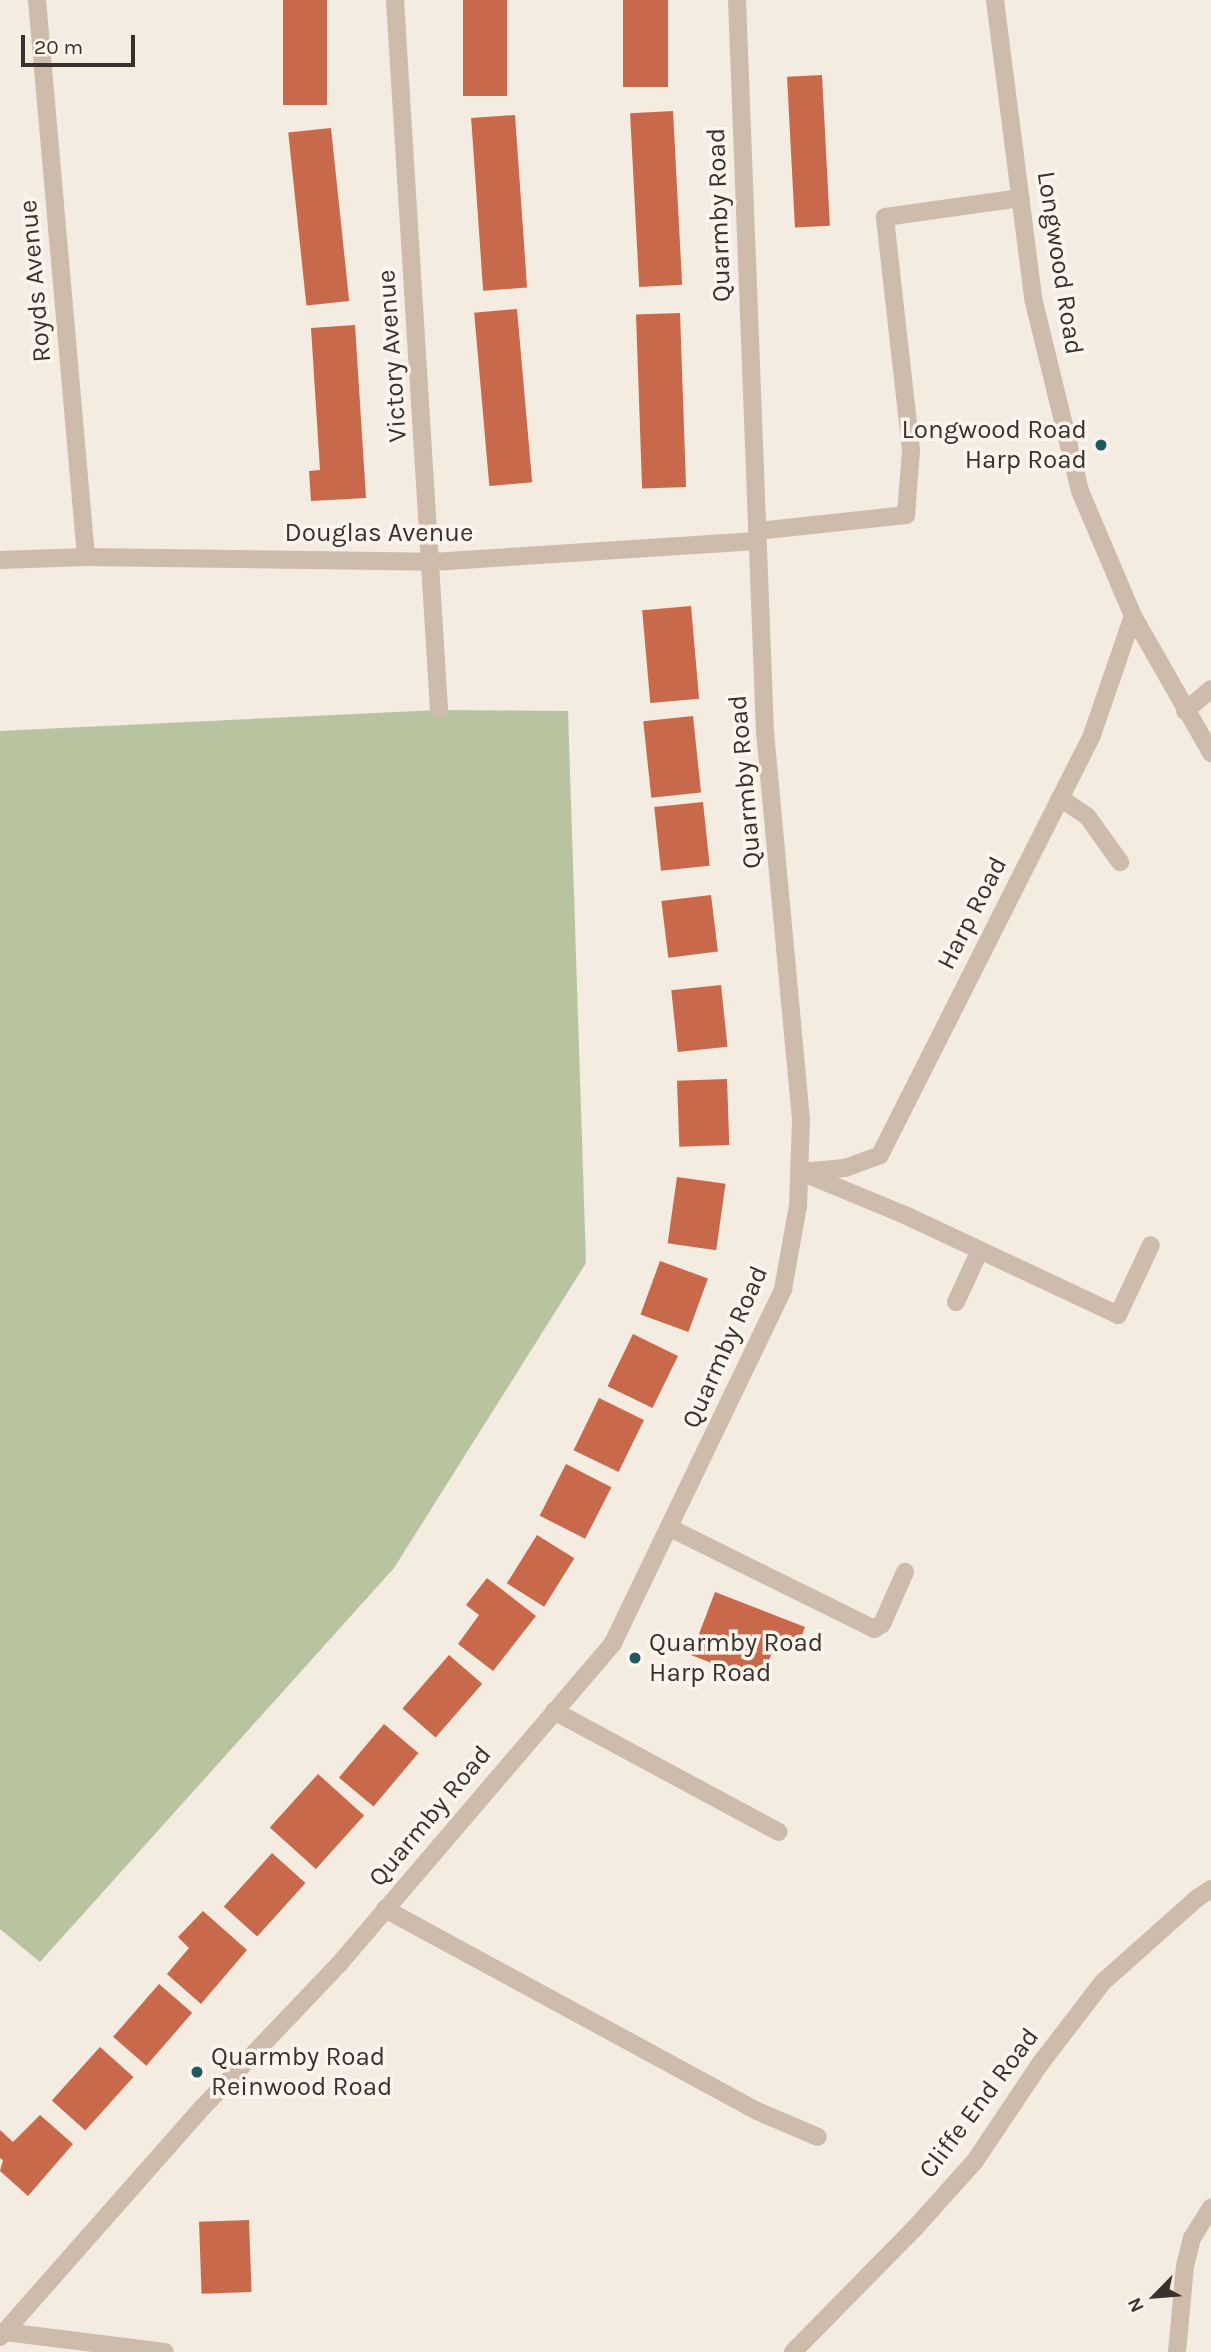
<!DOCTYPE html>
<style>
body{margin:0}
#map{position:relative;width:1211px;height:2352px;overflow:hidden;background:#f4ebe1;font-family:Karla,sans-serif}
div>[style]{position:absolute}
.green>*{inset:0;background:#b8c4a0}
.building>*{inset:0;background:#c8694b;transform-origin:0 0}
.service>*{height:18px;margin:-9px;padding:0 9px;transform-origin:9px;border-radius:9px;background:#cdbbac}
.minor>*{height:18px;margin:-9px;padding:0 9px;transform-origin:9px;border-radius:9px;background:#cdbbac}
.tertiary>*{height:18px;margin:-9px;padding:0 9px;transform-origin:9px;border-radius:9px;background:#cdbbac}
.dots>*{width:19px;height:19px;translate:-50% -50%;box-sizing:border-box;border:4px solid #fbf5ee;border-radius:50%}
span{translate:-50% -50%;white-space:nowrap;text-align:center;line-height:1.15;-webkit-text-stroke:7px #fbf5ee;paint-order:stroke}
.street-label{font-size:26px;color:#3b302b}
.poi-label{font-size:26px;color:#3b302b}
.right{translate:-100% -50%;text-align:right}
.left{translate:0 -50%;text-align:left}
.north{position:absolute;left:1120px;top:2261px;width:70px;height:70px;-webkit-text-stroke:5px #fbf5ee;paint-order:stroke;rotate:245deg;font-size:19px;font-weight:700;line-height:28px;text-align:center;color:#3b302b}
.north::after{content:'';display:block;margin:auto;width:24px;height:32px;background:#3b302b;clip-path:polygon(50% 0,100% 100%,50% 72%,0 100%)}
.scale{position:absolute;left:21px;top:35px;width:114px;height:32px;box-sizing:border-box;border:4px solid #3b302b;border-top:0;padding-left:9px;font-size:21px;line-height:24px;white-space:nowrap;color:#3b302b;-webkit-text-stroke:5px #fbf5ee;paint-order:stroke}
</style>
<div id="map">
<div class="green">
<i style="clip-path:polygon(439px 710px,568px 711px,586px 1263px,394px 1568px,40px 1962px,0 1929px,0 731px)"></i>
</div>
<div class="building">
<i style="left:283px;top:0;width:44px;height:105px"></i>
<i style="left:463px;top:0;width:44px;height:96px"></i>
<i style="left:623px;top:0;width:45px;height:87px"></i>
<i style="left:822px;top:75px;width:151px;height:35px;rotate:87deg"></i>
<i style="left:673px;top:111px;width:174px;height:43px;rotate:87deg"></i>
<i style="left:515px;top:115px;width:173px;height:44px;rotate:86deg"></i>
<i style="left:331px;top:128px;width:174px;height:43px;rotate:84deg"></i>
<i style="left:517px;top:309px;width:174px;height:43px;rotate:85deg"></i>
<i style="left:680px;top:313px;width:174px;height:44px;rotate:88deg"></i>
<i style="clip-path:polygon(355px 325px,366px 498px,311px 501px,309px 471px,320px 470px,311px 328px)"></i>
<i style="left:691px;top:606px;width:93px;height:49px;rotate:85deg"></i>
<i style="left:693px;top:716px;width:77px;height:50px;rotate:84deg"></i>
<i style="left:703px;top:802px;width:64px;height:49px;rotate:84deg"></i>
<i style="left:711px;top:895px;width:57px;height:50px;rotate:83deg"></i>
<i style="left:721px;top:985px;width:62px;height:50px;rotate:84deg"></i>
<i style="left:727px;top:1079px;width:66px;height:50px;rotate:88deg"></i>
<i style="left:677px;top:1177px;width:49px;height:67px;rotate:8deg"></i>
<i style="left:660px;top:1261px;width:51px;height:57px;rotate:20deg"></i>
<i style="left:633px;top:1334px;width:50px;height:58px;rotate:26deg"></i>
<i style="left:599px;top:1398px;width:50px;height:58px;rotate:26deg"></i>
<i style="left:566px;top:1464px;width:51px;height:58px;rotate:27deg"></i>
<i style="left:537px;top:1535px;width:44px;height:57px;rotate:32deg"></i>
<i style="clip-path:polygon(487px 1578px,536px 1616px,493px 1671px,458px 1644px,479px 1615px,466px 1605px)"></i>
<i style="clip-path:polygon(715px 1592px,805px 1627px,796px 1651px,776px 1643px,760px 1682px,691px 1655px)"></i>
<i style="left:449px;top:1655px;width:44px;height:71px;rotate:41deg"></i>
<i style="left:384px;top:1724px;width:45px;height:70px;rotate:40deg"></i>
<i style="left:318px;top:1774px;width:62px;height:72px;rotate:42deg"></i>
<i style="left:272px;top:1853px;width:45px;height:72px;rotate:42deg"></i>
<i style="clip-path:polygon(203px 1911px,247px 1950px,201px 2004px,167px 1974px,189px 1948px,178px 1937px)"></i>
<i style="left:159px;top:1984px;width:44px;height:70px;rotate:41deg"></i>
<i style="left:100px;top:2047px;width:45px;height:72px;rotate:42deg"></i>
<i style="clip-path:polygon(40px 2115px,73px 2144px,28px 2196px,0 2171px,3px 2160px,0 2158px,0 2130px,13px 2142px)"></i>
<i style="left:249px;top:2220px;width:72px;height:50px;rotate:88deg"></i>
</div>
<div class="service">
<i style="left:757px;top:531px;width:150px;rotate:-6.1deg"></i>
<i style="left:906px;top:515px;width:65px;rotate:-85.6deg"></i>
<i style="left:911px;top:450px;width:234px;rotate:-96.4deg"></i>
<i style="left:885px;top:217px;width:137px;rotate:-8deg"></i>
<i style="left:1060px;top:798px;width:32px;rotate:34deg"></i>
<i style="left:1087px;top:816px;width:57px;rotate:54.3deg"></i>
<i style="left:801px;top:1172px;width:115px;rotate:22.5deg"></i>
<i style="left:907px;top:1216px;width:233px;rotate:25.1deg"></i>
<i style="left:1118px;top:1315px;width:77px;rotate:-64.8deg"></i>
<i style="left:956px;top:1302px;width:57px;rotate:-65.2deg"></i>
<i style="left:670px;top:1528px;width:228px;rotate:26.3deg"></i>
<i style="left:874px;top:1629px;width:9px;rotate:-32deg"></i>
<i style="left:882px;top:1624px;width:57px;rotate:-66.1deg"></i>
<i style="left:554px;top:1711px;width:255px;rotate:28.3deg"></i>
<i style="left:385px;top:1909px;width:423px;rotate:28.5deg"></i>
<i style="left:757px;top:2111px;width:66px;rotate:23.1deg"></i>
<i style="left:1177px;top:2352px;width:86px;rotate:-84.7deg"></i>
<i style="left:1185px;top:2266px;width:29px;rotate:-76deg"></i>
<i style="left:1192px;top:2238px;width:36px;rotate:-58deg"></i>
</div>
<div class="minor">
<i style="left:37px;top:0;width:559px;rotate:84.97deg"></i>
<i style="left:395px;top:0;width:711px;rotate:86.45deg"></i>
<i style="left:0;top:560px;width:86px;rotate:-2deg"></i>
<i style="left:86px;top:557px;width:346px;rotate:0.8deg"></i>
<i style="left:432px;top:562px;width:326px;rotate:-3.7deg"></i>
<i style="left:1185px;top:711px;width:34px;rotate:-40deg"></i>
<i style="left:801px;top:1172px;width:44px;rotate:-5.2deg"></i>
<i style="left:845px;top:1168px;width:37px;rotate:-20deg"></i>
<i style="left:880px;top:1155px;width:470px;rotate:-63.2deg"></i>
<i style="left:1092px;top:735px;width:126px;rotate:-71deg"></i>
<i style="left:5px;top:2332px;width:161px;rotate:7.1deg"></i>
<i style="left:793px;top:2352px;width:173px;rotate:-45.5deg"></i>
<i style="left:914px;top:2229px;width:91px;rotate:-48.1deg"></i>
<i style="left:975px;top:2161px;width:117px;rotate:-56.2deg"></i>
<i style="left:1040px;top:2064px;width:103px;rotate:-52.5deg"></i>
<i style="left:1103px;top:1982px;width:125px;rotate:-41.7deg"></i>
<i style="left:1196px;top:1899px;width:18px;rotate:-34deg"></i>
</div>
<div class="tertiary">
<i style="left:995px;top:0;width:300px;rotate:82.7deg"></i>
<i style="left:1033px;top:298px;width:199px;rotate:76.3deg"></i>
<i style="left:1080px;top:491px;width:136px;rotate:67deg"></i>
<i style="left:1133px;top:616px;width:158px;rotate:60.3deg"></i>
<i style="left:0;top:2337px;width:305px;rotate:-48.6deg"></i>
<i style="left:202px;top:2108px;width:200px;rotate:-46.4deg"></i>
<i style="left:340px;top:1963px;width:421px;rotate:-49.5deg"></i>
<i style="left:613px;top:1643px;width:393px;rotate:-64.3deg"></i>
<i style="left:783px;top:1289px;width:84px;rotate:-79.8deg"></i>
<i style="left:798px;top:1206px;width:86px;rotate:-88deg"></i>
<i style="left:801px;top:1120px;width:390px;rotate:-95.3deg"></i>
<i style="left:765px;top:732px;width:733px;rotate:-92.19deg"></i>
</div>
<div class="dots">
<i style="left:1101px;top:445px;background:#1f5a5e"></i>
<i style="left:635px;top:1658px;background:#1f5a5e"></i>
<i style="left:197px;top:2072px;background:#1f5a5e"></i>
</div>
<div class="street-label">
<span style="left:719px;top:215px;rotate:-92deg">Quarmby Road</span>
<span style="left:1060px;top:263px;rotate:81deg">Longwood Road</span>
<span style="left:35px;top:281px;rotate:-95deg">Royds Avenue</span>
<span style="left:392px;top:356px;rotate:-94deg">Victory Avenue</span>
<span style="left:379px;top:533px">Douglas Avenue</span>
<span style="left:745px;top:782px;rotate:-95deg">Quarmby Road</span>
<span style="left:972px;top:913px;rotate:-63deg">Harp Road</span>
<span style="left:725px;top:1347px;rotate:-66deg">Quarmby Road</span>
<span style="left:430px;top:1816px;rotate:-50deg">Quarmby Road</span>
<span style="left:979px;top:2103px;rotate:-53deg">Cliffe End Road</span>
</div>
<div class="poi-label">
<span class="right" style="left:1087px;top:445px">Longwood Road<br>Harp Road</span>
<span class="left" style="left:649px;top:1658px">Quarmby Road<br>Harp Road</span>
<span class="left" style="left:211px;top:2072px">Quarmby Road<br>Reinwood Road</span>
</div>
<div class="north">N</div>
<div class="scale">20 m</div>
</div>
